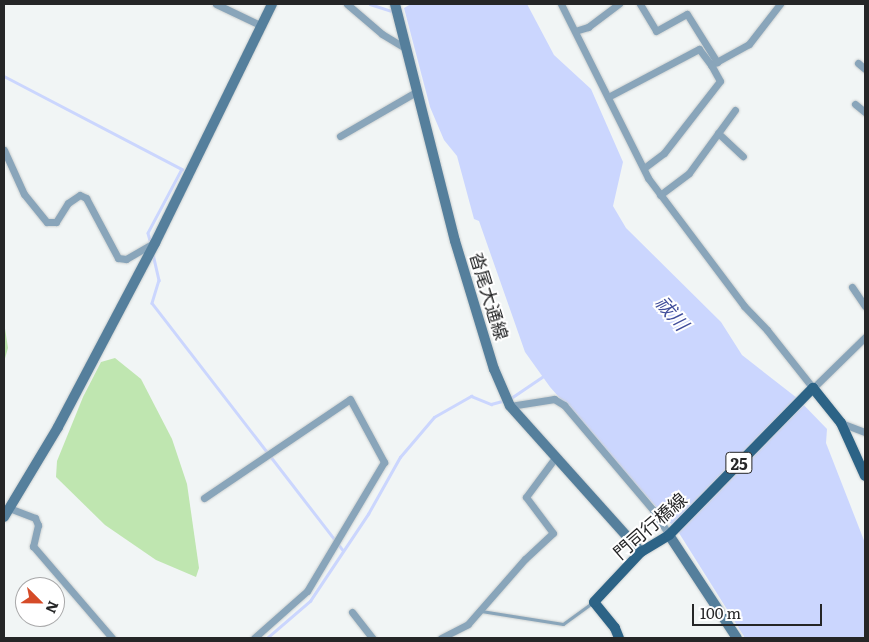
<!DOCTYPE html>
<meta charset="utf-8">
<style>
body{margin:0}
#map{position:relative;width:869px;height:642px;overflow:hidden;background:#f1f5f5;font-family:Literata,"Noto Sans JP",serif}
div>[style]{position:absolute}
.green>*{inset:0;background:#bfe6b0}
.water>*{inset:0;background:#cbd6fe}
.stream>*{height:2.5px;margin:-1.25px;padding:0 1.25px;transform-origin:1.25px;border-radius:1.25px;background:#cbd6fe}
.roads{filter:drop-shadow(0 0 1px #ccd0d0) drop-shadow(0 0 1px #ccd0d0)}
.lane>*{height:3px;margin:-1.5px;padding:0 1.5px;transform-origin:1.5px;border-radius:1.5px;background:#89a5ba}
.street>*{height:7px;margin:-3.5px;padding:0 3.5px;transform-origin:3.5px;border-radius:3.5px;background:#89a5ba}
.secondary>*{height:10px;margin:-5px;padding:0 5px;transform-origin:5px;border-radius:5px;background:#557f9c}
.primary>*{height:10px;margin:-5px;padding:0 5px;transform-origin:5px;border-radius:5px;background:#2c6386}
span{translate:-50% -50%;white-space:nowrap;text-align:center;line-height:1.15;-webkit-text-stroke:4px #fff;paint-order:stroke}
.shield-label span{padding:1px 4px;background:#fff;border:1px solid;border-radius:4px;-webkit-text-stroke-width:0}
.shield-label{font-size:16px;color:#252627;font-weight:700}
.street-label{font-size:18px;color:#252627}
.water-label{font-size:19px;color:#414e9b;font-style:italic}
.frame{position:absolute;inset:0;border:5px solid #252627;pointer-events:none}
.north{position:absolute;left:15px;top:577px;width:50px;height:50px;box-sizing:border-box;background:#fff;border:1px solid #a8a8a9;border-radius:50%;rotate:113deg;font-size:14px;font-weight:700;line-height:20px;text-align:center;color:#252627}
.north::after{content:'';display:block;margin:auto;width:18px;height:22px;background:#d54b28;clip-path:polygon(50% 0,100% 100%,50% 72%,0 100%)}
.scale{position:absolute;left:692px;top:604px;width:130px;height:22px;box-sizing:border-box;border:2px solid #252627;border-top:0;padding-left:6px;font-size:15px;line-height:18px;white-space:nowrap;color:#252627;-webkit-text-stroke:4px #fff;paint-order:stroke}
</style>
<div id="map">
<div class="green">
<i style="clip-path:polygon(4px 322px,8px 348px,4px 362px)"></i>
<i style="clip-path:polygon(115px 358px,141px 379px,172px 439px,187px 484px,199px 568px,196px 577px,156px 560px,105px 525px,56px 477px,57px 461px,83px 397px,101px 362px)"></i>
</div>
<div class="water">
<i style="clip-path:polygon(411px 4px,527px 4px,554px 55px,591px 89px,623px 162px,613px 206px,626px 228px,721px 322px,742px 355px,797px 398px,827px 429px,826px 443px,865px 543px,865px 638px,745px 638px,679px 533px,550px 387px,525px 352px,479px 221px,474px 219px,457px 156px,444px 140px,430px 107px,404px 8px)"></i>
</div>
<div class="stream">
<i style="left:370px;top:4px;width:25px;rotate:18deg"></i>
<i style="left:4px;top:76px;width:201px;rotate:27.6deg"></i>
<i style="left:182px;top:169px;width:72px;rotate:118deg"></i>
<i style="left:148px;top:233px;width:11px;rotate:75deg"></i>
<i style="left:153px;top:254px;width:27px;rotate:77deg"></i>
<i style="left:159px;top:280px;width:24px;rotate:107deg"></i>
<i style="left:152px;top:303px;width:311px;rotate:52.3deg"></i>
<i style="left:511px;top:398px;width:40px;rotate:-34deg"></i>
<i style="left:267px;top:638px;width:57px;rotate:-40.7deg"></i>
<i style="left:310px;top:601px;width:105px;rotate:-56.3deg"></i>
<i style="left:368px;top:514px;width:65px;rotate:-60.7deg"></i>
<i style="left:400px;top:457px;width:52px;rotate:-49.6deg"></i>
<i style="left:434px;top:417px;width:43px;rotate:-29.6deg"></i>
<i style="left:471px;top:396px;width:22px;rotate:22deg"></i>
<i style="left:491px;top:404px;width:16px;rotate:-15deg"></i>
</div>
<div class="roads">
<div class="lane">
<i style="left:481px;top:611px;width:83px;rotate:9deg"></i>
<i style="left:563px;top:624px;width:37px;rotate:-36deg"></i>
</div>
<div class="street">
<i style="left:216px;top:4px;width:49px;rotate:25.5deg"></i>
<i style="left:347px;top:4px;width:46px;rotate:40.6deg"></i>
<i style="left:382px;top:34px;width:26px;rotate:31deg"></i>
<i style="left:561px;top:4px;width:195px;rotate:63.4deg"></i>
<i style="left:648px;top:178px;width:160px;rotate:53.1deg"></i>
<i style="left:744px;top:306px;width:33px;rotate:46deg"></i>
<i style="left:767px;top:330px;width:74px;rotate:51.6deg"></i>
<i style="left:813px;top:388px;width:73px;rotate:-44.4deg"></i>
<i style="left:640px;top:4px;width:31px;rotate:59deg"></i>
<i style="left:656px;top:31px;width:35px;rotate:-29deg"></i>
<i style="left:687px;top:14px;width:57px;rotate:58deg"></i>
<i style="left:575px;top:31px;width:14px;rotate:-17deg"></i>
<i style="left:588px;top:27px;width:39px;rotate:-37deg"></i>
<i style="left:858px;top:63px;width:9px;rotate:41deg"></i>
<i style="left:608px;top:97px;width:103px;rotate:-27.8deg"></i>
<i style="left:699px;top:49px;width:20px;rotate:53deg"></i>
<i style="left:711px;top:65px;width:43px;rotate:-28.9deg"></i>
<i style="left:749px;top:44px;width:51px;rotate:-52.2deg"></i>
<i style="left:855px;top:104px;width:13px;rotate:39deg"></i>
<i style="left:718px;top:133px;width:34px;rotate:43deg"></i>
<i style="left:340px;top:136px;width:88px;rotate:-30.1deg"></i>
<i style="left:4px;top:150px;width:48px;rotate:65.6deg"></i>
<i style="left:24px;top:194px;width:36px;rotate:51deg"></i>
<i style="left:47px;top:222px;width:9px"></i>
<i style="left:56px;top:222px;width:22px;rotate:-58deg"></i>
<i style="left:68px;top:203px;width:14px;rotate:-34deg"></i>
<i style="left:80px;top:195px;width:7px;rotate:27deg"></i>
<i style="left:86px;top:198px;width:68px;rotate:61.9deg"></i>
<i style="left:118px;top:258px;width:8px;rotate:7deg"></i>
<i style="left:126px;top:259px;width:32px;rotate:-30deg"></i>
<i style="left:644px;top:168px;width:25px;rotate:-37deg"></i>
<i style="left:664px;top:153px;width:91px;rotate:-52.1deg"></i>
<i style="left:720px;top:81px;width:18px;rotate:-119deg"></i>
<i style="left:660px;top:195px;width:36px;rotate:-37deg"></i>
<i style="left:689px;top:173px;width:78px;rotate:-53.9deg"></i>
<i style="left:852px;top:287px;width:23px;rotate:56deg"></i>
<i style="left:510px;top:406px;width:45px;rotate:-9deg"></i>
<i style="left:554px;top:399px;width:12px;rotate:31deg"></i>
<i style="left:564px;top:405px;width:138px;rotate:49.7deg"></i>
<i style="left:653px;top:510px;width:30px;rotate:57deg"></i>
<i style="left:841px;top:423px;width:26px;rotate:21deg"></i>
<i style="left:204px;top:498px;width:176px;rotate:-34.1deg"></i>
<i style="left:350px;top:399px;width:72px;rotate:61.6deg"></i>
<i style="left:384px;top:462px;width:150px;rotate:120.8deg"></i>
<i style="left:307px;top:591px;width:71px;rotate:138.4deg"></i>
<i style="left:9px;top:508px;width:28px;rotate:21deg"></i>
<i style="left:35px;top:518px;width:8px;rotate:67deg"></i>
<i style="left:38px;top:525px;width:22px;rotate:103deg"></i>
<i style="left:33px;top:546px;width:121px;rotate:49.3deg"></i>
<i style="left:352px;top:612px;width:33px;rotate:52deg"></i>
<i style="left:441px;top:638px;width:30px;rotate:-27deg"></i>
<i style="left:468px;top:624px;width:86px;rotate:-48.8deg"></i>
<i style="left:525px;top:559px;width:38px;rotate:-43deg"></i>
<i style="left:553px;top:533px;width:45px;rotate:-126.9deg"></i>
<i style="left:526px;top:497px;width:49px;rotate:-53.4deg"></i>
</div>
<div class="secondary">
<i style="left:395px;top:4px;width:244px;rotate:75.8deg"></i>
<i style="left:455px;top:241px;width:134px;rotate:73.1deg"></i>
<i style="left:494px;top:369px;width:40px;rotate:66.6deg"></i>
<i style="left:510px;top:406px;width:196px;rotate:48.1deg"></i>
<i style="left:4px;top:517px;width:105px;rotate:-59deg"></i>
<i style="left:58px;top:427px;width:208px;rotate:-62.2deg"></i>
<i style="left:155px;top:243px;width:266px;rotate:-63.9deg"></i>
<i style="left:669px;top:535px;width:123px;rotate:56.6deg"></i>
</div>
<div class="primary">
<i style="left:619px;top:638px;width:11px;rotate:-112deg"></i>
<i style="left:615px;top:628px;width:33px;rotate:-129deg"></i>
<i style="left:594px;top:602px;width:69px;rotate:-46.8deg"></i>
<i style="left:641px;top:552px;width:33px;rotate:-31deg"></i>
<i style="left:669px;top:535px;width:206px;rotate:-45.6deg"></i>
<i style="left:813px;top:388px;width:45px;rotate:51.3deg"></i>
<i style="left:841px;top:423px;width:58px;rotate:65.6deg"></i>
</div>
</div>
<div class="shield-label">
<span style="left:739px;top:463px">25</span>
</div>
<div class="street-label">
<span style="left:489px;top:296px;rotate:73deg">沓尾大通線</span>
<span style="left:650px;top:526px;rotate:-41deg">門司行橋線</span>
</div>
<div class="water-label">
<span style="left:672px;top:313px;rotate:49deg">祓川</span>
</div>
<div class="frame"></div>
<div class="north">N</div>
<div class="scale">100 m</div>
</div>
